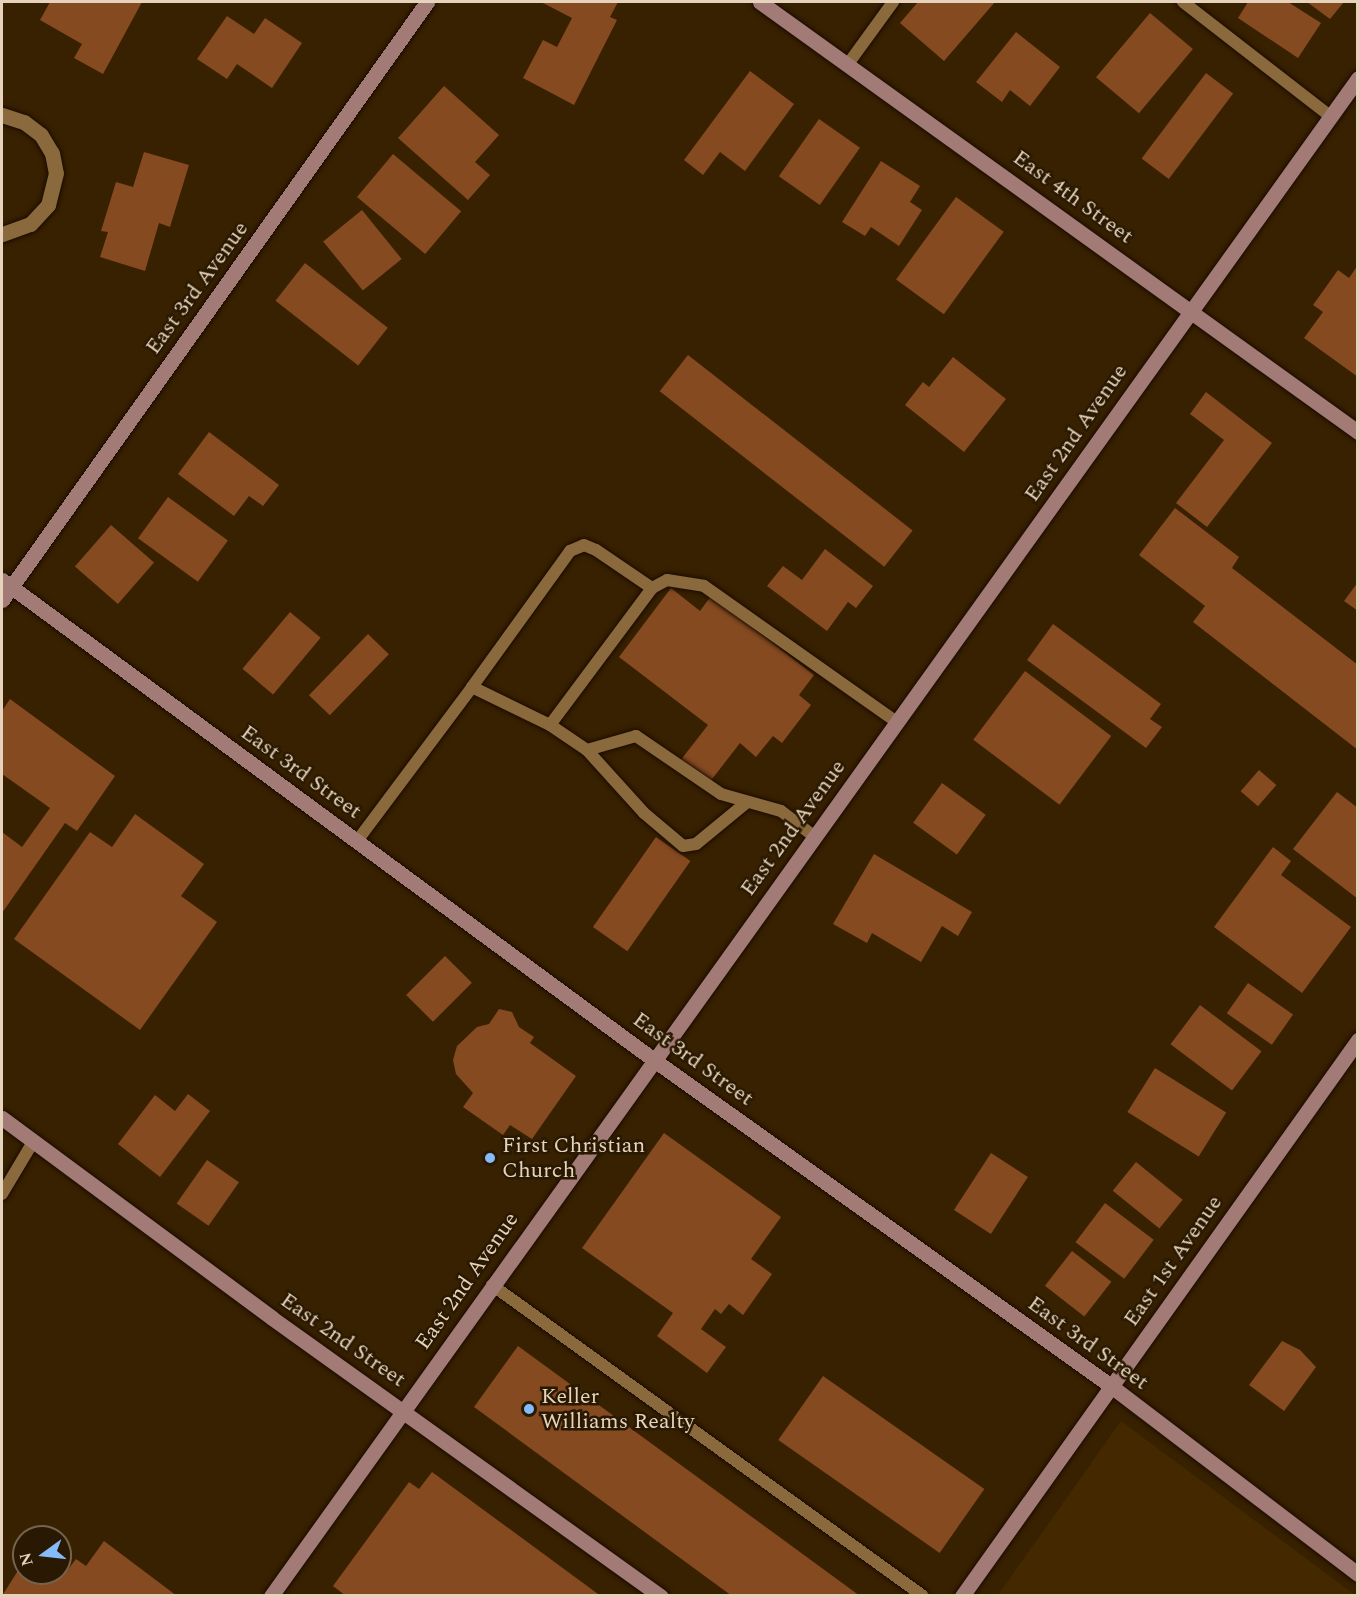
<!DOCTYPE html>
<style>
body{margin:0}
#map{position:relative;width:1359px;height:1597px;overflow:hidden;background:#382100;font-family:Spectral,serif}
div>[style]{position:absolute}
.built>*{inset:0;background:#442900}
.building>*{inset:0;background:#854a20;transform-origin:0 0}
.roads{filter:drop-shadow(0 0 2px #1b0c00) drop-shadow(0 0 2px #1b0c00)}
.lane>*{height:12px;margin:-6px;padding:0 6px;transform-origin:6px;border-radius:6px;background:#8a693c}
.street>*{height:15px;margin:-7.5px;padding:0 7.5px;transform-origin:7.5px;border-radius:7.5px;background:#8a693c}
.secondary>*{height:15px;margin:-7.5px;padding:0 7.5px;transform-origin:7.5px;border-radius:7.5px;background:#a27a76}
.dots>*{width:16px;height:16px;translate:-50% -50%;box-sizing:border-box;border:3px solid #2a1902;border-radius:50%}
span{translate:-50% -50%;white-space:nowrap;text-align:center;line-height:1.15;-webkit-text-stroke:5px #2a1902;paint-order:stroke}
.street-label{font-size:22px;color:#e6d3bc}
.poi-label{font-size:22px;color:#e6d3bc}
.left{translate:0 -50%;text-align:left}
.frame{position:absolute;inset:0;border:3px solid #e6d3bc;pointer-events:none}
.north{position:absolute;left:12px;top:1525px;width:60px;height:60px;box-sizing:border-box;background:#2a1902;border:2px solid #75634c;border-radius:50%;rotate:255deg;font-size:16px;font-weight:700;line-height:24px;text-align:center;color:#e6d3bc}
.north::after{content:'';display:block;margin:auto;width:21px;height:27px;background:#85bbfb;clip-path:polygon(50% 0,100% 100%,50% 72%,0 100%)}
</style>
<div id="map">
<div class="built">
<i style="clip-path:polygon(1121px 1421px,1355px 1595px,998px 1595px)"></i>
</div>
<div class="building">
<i style="clip-path:polygon(50px 2px,142px 2px,103px 74px,74px 58px,82px 44px,40px 20px)"></i>
<i style="clip-path:polygon(541px 2px,618px 2px,610px 17px,617px 20px,574px 105px,523px 78px,543px 40px,557px 47px,572px 18px)"></i>
<i style="clip-path:polygon(918px 2px,995px 2px,944px 61px,900px 23px)"></i>
<i style="clip-path:polygon(1248px 2px,1288px 2px,1321px 23px,1298px 58px,1238px 18px)"></i>
<i style="clip-path:polygon(1307px 2px,1344px 2px,1330px 19px)"></i>
<i style="left:1150px;top:13px;width:56px;height:84px;rotate:40deg"></i>
<i style="clip-path:polygon(227px 16px,254px 34px,265px 18px,302px 43px,272px 88px,237px 64px,227px 79px,197px 59px)"></i>
<i style="clip-path:polygon(1016px 32px,1060px 67px,1030px 106px,1010px 90px,1002px 102px,976px 82px)"></i>
<i style="clip-path:polygon(750px 71px,794px 104px,745px 171px,720px 152px,703px 175px,684px 160px)"></i>
<i style="left:1206px;top:73px;width:34px;height:107px;rotate:37deg"></i>
<i style="clip-path:polygon(444px 86px,499px 135px,475px 162px,490px 175px,468px 200px,398px 138px)"></i>
<i style="left:819px;top:119px;width:50px;height:70px;rotate:35deg"></i>
<i style="clip-path:polygon(144px 152px,189px 165px,170px 227px,159px 223px,145px 271px,100px 257px,108px 232px,101px 231px,116px 182px,133px 187px)"></i>
<i style="left:393px;top:154px;width:89px;height:56px;rotate:40deg"></i>
<i style="clip-path:polygon(881px 161px,920px 186px,910px 202px,922px 210px,899px 246px,871px 227px,865px 236px,842px 222px)"></i>
<i style="left:956px;top:197px;width:59px;height:102px;rotate:36deg"></i>
<i style="left:362px;top:210px;width:63px;height:50px;rotate:51deg"></i>
<i style="left:305px;top:263px;width:105px;height:48px;rotate:38deg"></i>
<i style="clip-path:polygon(1358px 265px,1358px 377px,1304px 338px,1323px 312px,1313px 305px,1338px 270px,1349px 278px)"></i>
<i style="left:688px;top:355px;width:285px;height:46px;rotate:38deg"></i>
<i style="clip-path:polygon(953px 357px,1006px 399px,964px 452px,905px 405px,923px 382px,929px 387px)"></i>
<i style="clip-path:polygon(1206px 392px,1272px 443px,1207px 527px,1176px 503px,1224px 440px,1190px 414px)"></i>
<i style="clip-path:polygon(209px 432px,279px 485px,263px 506px,249px 496px,234px 516px,178px 474px)"></i>
<i style="left:168px;top:497px;width:74px;height:51px;rotate:36deg"></i>
<i style="clip-path:polygon(1175px 508px,1239px 557px,1232px 568px,1358px 665px,1358px 750px,1193px 622px,1205px 606px,1139px 555px)"></i>
<i style="left:111px;top:525px;width:57px;height:55px;rotate:41deg"></i>
<i style="clip-path:polygon(825px 549px,873px 586px,856px 608px,848px 602px,827px 631px,767px 586px,783px 566px,802px 580px)"></i>
<i style="clip-path:polygon(1358px 582px,1358px 611px,1344px 601px)"></i>
<i style="clip-path:polygon(671px 588px,700px 611px,711px 596px,814px 675px,799px 695px,811px 705px,782px 743px,773px 736px,756px 757px,740px 743px,709px 783px,680px 761px,708px 725px,619px 657px)"></i>
<i style="left:290px;top:612px;width:40px;height:74px;rotate:40deg"></i>
<i style="clip-path:polygon(1053px 624px,1161px 704px,1150px 719px,1162px 727px,1146px 748px,1027px 660px)"></i>
<i style="left:368px;top:634px;width:29px;height:85px;rotate:44deg"></i>
<i style="left:1025px;top:671px;width:108px;height:86px;rotate:37deg"></i>
<i style="clip-path:polygon(10px 699px,115px 776px,77px 831px,65px 823px,2px 913px,2px 832px,22px 847px,50px 808px,2px 774px,2px 711px)"></i>
<i style="left:1259px;top:770px;width:23px;height:28px;rotate:41deg"></i>
<i style="left:942px;top:783px;width:54px;height:49px;rotate:36deg"></i>
<i style="clip-path:polygon(1337px 792px,1358px 808px,1358px 899px,1293px 849px)"></i>
<i style="clip-path:polygon(135px 814px,204px 864px,181px 896px,217px 922px,140px 1030px,14px 939px,90px 832px,112px 847px)"></i>
<i style="left:656px;top:837px;width:42px;height:110px;rotate:35deg"></i>
<i style="clip-path:polygon(1273px 847px,1291px 861px,1281px 875px,1351px 927px,1302px 993px,1214px 927px)"></i>
<i style="clip-path:polygon(874px 854px,972px 912px,958px 936px,942px 926px,921px 962px,872px 933px,867px 943px,833px 924px)"></i>
<i style="left:445px;top:956px;width:38px;height:55px;rotate:45deg"></i>
<i style="left:1248px;top:983px;width:55px;height:37px;rotate:35deg"></i>
<i style="left:1200px;top:1005px;width:77px;height:49px;rotate:37deg"></i>
<i style="clip-path:polygon(499px 1009px,512px 1012px,519px 1027px,534px 1037px,530px 1043px,576px 1076px,532px 1139px,510px 1125px,503px 1135px,463px 1107px,473px 1093px,456px 1074px,453px 1060px,457px 1046px,477px 1027px,489px 1024px)"></i>
<i style="left:1155px;top:1068px;width:84px;height:52px;rotate:32deg"></i>
<i style="clip-path:polygon(188px 1094px,210px 1111px,160px 1177px,118px 1144px,155px 1095px,175px 1111px)"></i>
<i style="clip-path:polygon(664px 1133px,781px 1217px,751px 1259px,772px 1274px,743px 1315px,729px 1304px,721px 1314px,715px 1309px,701px 1329px,726px 1347px,707px 1373px,657px 1336px,673px 1313px,582px 1248px)"></i>
<i style="left:991px;top:1153px;width:44px;height:68px;rotate:33deg"></i>
<i style="left:207px;top:1160px;width:39px;height:53px;rotate:35deg"></i>
<i style="left:1136px;top:1162px;width:60px;height:37px;rotate:39deg"></i>
<i style="left:1105px;top:1203px;width:61px;height:49px;rotate:37deg"></i>
<i style="left:1072px;top:1251px;width:50px;height:44px;rotate:38deg"></i>
<i style="clip-path:polygon(1282px 1341px,1300px 1350px,1316px 1367px,1284px 1411px,1249px 1385px)"></i>
<i style="clip-path:polygon(518px 1346px,860px 1596px,732px 1596px,474px 1407px)"></i>
<i style="left:823px;top:1376px;width:197px;height:78px;rotate:35deg"></i>
<i style="clip-path:polygon(432px 1472px,598px 1594px,597px 1596px,346px 1596px,333px 1586px,409px 1482px,419px 1489px)"></i>
<i style="clip-path:polygon(104px 1541px,177px 1596px,2px 1596px,24px 1561px,24px 1573px,63px 1576px,76px 1559px,86px 1566px)"></i>
</div>
<div class="roads">
<div class="lane">
<i style="left:1183px;top:2px;width:187px;rotate:37.8deg"></i>
<i style="left:848px;top:64px;width:77px;rotate:-54deg"></i>
<i style="left:472px;top:687px;width:168px;rotate:-54.2deg"></i>
<i style="left:570px;top:551px;width:15px;rotate:-23deg"></i>
<i style="left:584px;top:545px;width:13px;rotate:23deg"></i>
<i style="left:596px;top:550px;width:68px;rotate:34.2deg"></i>
<i style="left:550px;top:725px;width:45px;rotate:34deg"></i>
<i style="left:587px;top:750px;width:51px;rotate:-15.9deg"></i>
<i style="left:636px;top:736px;width:103px;rotate:34.3deg"></i>
<i style="left:721px;top:794px;width:62px;rotate:15.8deg"></i>
<i style="left:781px;top:811px;width:43px;rotate:37.4deg"></i>
<i style="left:587px;top:750px;width:85px;rotate:47.9deg"></i>
<i style="left:644px;top:813px;width:51px;rotate:40.2deg"></i>
<i style="left:683px;top:846px;width:13px;rotate:-9deg"></i>
<i style="left:696px;top:844px;width:65px;rotate:-39.4deg"></i>
<i style="left:357px;top:841px;width:192px;rotate:-53.2deg"></i>
<i style="left:472px;top:687px;width:87px;rotate:26deg"></i>
<i style="left:550px;top:725px;width:171px;rotate:-53.3deg"></i>
<i style="left:652px;top:588px;width:17px;rotate:-28deg"></i>
<i style="left:667px;top:580px;width:37px;rotate:9deg"></i>
<i style="left:704px;top:586px;width:236px;rotate:35.2deg"></i>
<i style="left:2px;top:1194px;width:61px;rotate:-59.2deg"></i>
<i style="left:492px;top:1285px;width:531px;rotate:35.81deg"></i>
</div>
<div class="street">
<i style="left:2px;top:115px;width:23px;rotate:18deg"></i>
<i style="left:24px;top:122px;width:21px;rotate:37deg"></i>
<i style="left:41px;top:135px;width:21px;rotate:59deg"></i>
<i style="left:52px;top:153px;width:20px;rotate:79deg"></i>
<i style="left:56px;top:173px;width:33px;rotate:104deg"></i>
<i style="left:48px;top:205px;width:26px;rotate:133deg"></i>
<i style="left:30px;top:224px;width:30px;rotate:160deg"></i>
</div>
<div class="secondary">
<i style="left:760px;top:2px;width:737px;rotate:35.72deg"></i>
<i style="left:2px;top:580px;width:810px;rotate:36.36deg"></i>
<i style="left:654px;top:1060px;width:561px;rotate:35.5deg"></i>
<i style="left:1111px;top:1386px;width:310px;rotate:37.3deg"></i>
<i style="left:2px;top:600px;width:734px;rotate:-54.6deg"></i>
<i style="left:2px;top:1118px;width:336px;rotate:36.5deg"></i>
<i style="left:272px;top:1318px;width:478px;rotate:35.6deg"></i>
<i style="left:271px;top:1596px;width:1867px;rotate:-54.39deg"></i>
<i style="left:962px;top:1596px;width:683px;rotate:-54.54deg"></i>
</div>
</div>
<div class="dots">
<i style="left:490px;top:1158px;background:#85bbfb"></i>
<i style="left:529px;top:1409px;background:#85bbfb"></i>
</div>
<div class="street-label">
<span style="left:1073px;top:197px;rotate:36deg">East 4th Street</span>
<span style="left:197px;top:288px;rotate:-54deg">East 3rd Avenue</span>
<span style="left:1076px;top:433px;rotate:-55deg">East 2nd Avenue</span>
<span style="left:301px;top:772px;rotate:36deg">East 3rd Street</span>
<span style="left:793px;top:828px;rotate:-54deg">East 2nd Avenue</span>
<span style="left:693px;top:1059px;rotate:36deg">East 3rd Street</span>
<span style="left:1173px;top:1261px;rotate:-55deg">East 1st Avenue</span>
<span style="left:467px;top:1281px;rotate:-55deg">East 2nd Avenue</span>
<span style="left:343px;top:1340px;rotate:35deg">East 2nd Street</span>
<span style="left:1088px;top:1343px;rotate:36deg">East 3rd Street</span>
</div>
<div class="poi-label">
<span class="left" style="left:502px;top:1158px">First Christian<br>Church</span>
<span class="left" style="left:541px;top:1409px">Keller<br>Williams Realty</span>
</div>
<div class="frame"></div>
<div class="north">N</div>
</div>
